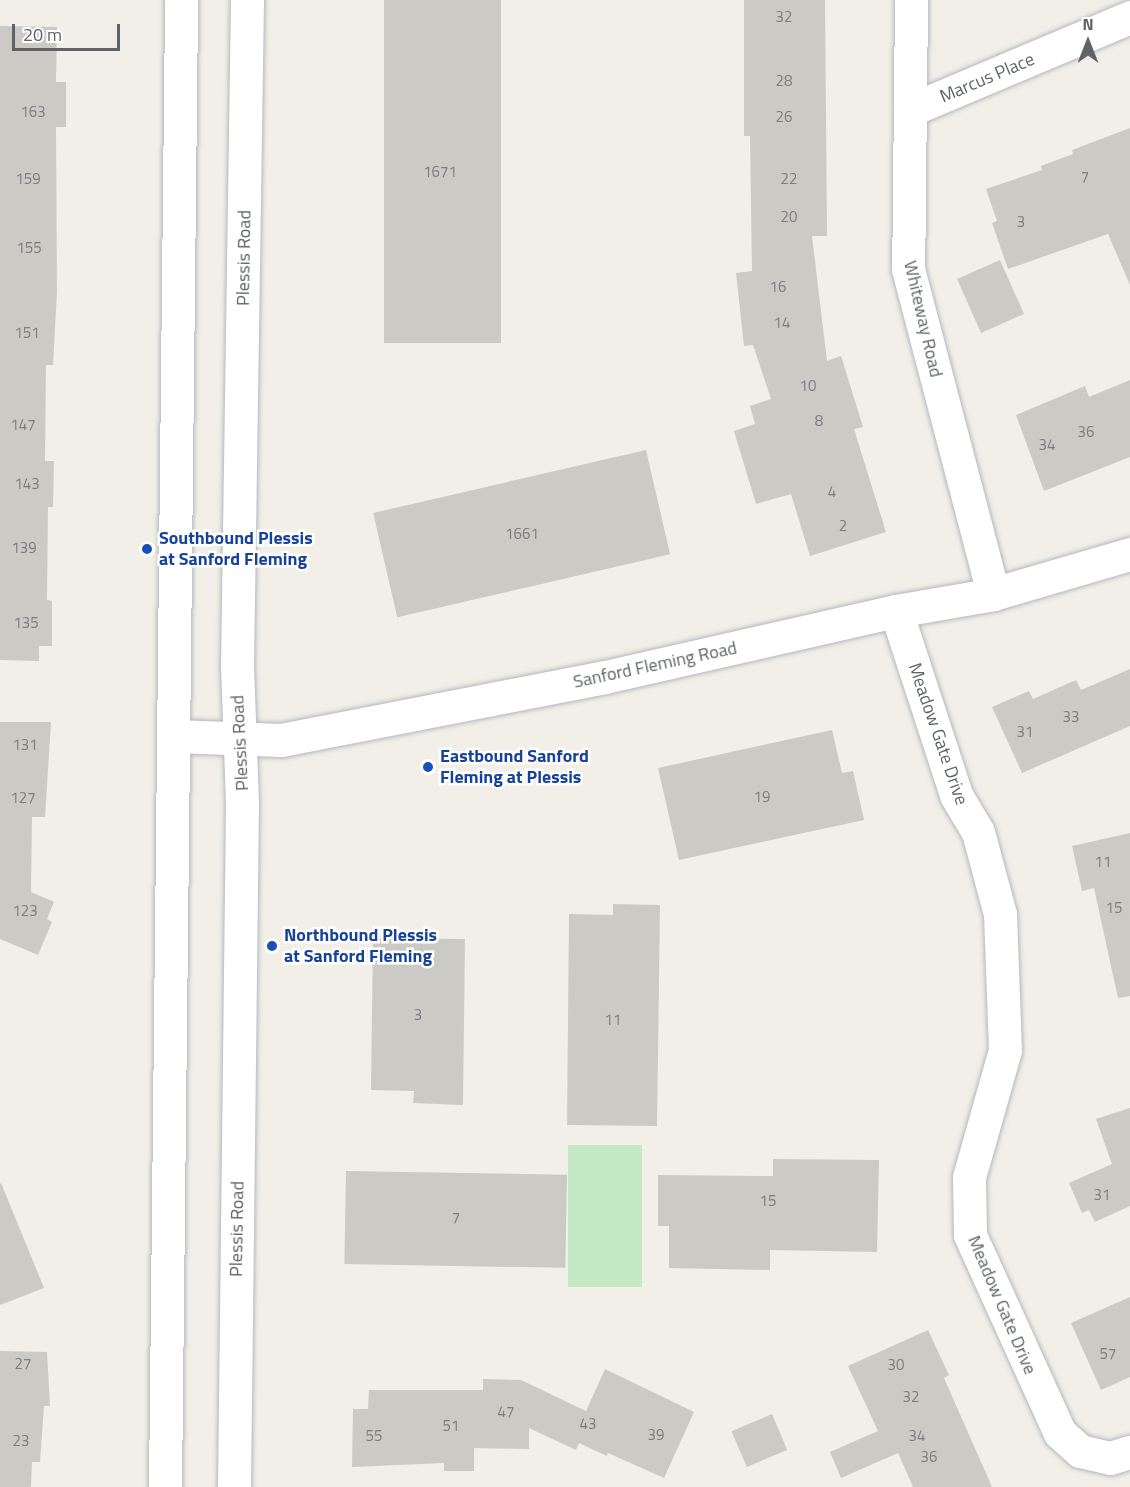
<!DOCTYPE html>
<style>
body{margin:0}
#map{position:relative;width:1130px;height:1487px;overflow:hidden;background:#f1efe8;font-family:"Titillium Web",sans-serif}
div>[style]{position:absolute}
.green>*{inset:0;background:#c5e8c5;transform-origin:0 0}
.building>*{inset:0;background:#cccac5;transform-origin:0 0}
.roads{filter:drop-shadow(0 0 2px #b5b8bc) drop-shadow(0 0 2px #b5b8bc)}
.street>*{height:33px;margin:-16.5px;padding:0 16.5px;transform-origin:16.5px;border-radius:16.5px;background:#fff}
.secondary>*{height:33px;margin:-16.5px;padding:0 16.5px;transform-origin:16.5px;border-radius:16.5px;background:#fff}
.dots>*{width:16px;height:16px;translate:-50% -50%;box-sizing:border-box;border:3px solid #fff;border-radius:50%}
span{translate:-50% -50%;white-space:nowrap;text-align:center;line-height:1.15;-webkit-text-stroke:5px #fff;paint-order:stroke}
.number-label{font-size:15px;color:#7a7d7f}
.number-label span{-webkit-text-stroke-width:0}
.street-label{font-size:18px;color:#5f6368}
.transit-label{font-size:18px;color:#164399;font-weight:700}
.left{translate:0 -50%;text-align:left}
.north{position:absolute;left:1058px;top:12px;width:60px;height:60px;-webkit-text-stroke:4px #fff;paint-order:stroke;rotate:0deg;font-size:16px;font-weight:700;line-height:24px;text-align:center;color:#5f6368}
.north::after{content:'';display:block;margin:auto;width:21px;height:27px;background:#5f6368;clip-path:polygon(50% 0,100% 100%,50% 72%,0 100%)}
.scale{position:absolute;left:12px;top:24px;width:108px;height:27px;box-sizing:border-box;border:3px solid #5f6368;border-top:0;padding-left:8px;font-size:18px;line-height:21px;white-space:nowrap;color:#5f6368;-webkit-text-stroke:4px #fff;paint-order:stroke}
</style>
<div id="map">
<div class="green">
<i style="left:568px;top:1145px;width:74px;height:142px"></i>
</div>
<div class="building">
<i style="left:384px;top:0;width:117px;height:343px"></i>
<i style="clip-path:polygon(744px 0,825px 0,827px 236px,812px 236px,827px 361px,841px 356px,863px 427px,854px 429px,886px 532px,810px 556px,791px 494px,756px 504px,734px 431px,755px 424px,750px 406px,771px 399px,753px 345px,744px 346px,736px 273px,752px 271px,750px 136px,744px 136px)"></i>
<i style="clip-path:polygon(0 26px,57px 27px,56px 82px,66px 82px,66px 127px,56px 127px,57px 292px,53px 365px,46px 365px,45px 461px,54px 461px,53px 507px,48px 507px,47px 600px,52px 601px,52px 646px,39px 646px,39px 661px,0 660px)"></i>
<i style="clip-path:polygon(1130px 128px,1130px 285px,1108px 234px,1008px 269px,992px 223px,997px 221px,986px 189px,1042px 170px,1041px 166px,1073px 154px,1072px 150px)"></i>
<i style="left:1000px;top:260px;width:59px;height:47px;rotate:66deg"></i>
<i style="clip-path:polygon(1130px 380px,1130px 457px,1044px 491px,1016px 415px,1085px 386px,1089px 397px)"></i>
<i style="left:646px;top:450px;width:107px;height:280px;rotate:77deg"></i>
<i style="clip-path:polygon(1130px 669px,1130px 726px,1022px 773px,992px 707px,1029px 691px,1033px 699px,1076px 680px,1081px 690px)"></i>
<i style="clip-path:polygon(0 722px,51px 722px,45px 817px,32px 817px,31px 892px,54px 902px,47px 919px,52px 922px,38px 955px,0 939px)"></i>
<i style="clip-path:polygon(832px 730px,842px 773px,853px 771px,864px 820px,679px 860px,658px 768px)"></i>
<i style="clip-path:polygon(1130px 833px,1130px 996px,1118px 998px,1094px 888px,1082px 891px,1072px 846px)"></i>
<i style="clip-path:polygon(613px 904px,660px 905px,657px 1126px,567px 1125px,569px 914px,613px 915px)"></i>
<i style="clip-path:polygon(373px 938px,465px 939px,463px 1105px,413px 1103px,414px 1091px,371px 1090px)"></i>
<i style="clip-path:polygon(1130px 1108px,1130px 1206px,1095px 1222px,1089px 1210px,1082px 1213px,1069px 1183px,1112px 1164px,1096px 1119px)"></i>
<i style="clip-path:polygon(773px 1159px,879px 1160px,877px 1252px,770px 1250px,770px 1270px,669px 1268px,669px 1226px,658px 1226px,658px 1175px,773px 1176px)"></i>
<i style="left:346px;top:1171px;width:221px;height:93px;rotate:1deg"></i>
<i style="clip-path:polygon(1px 1183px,44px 1288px,0 1305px,0 1184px)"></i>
<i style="clip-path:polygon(1130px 1297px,1130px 1377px,1101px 1390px,1071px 1323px)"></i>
<i style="clip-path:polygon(928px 1330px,949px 1375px,944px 1378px,992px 1487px,913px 1487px,898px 1453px,841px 1478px,830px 1452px,878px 1431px,848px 1366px)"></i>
<i style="clip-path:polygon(0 1351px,47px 1352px,50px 1406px,44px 1406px,40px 1462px,32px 1462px,31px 1487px,0 1487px)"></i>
<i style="clip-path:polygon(605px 1369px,694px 1412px,664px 1478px,608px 1453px,607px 1456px,579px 1443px,576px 1450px,529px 1428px,529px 1449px,474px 1448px,474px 1471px,444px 1471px,444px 1463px,352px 1467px,353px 1409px,368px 1409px,369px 1390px,483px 1390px,483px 1379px,521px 1380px,586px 1411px)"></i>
<i style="left:772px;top:1414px;width:39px;height:44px;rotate:67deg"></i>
</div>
<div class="roads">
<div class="street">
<i style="left:911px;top:0;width:269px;rotate:90.6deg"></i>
<i style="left:908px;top:269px;width:336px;rotate:75.3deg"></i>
<i style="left:910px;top:110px;width:239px;rotate:-22.9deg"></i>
<i style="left:896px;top:611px;width:194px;rotate:71.9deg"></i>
<i style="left:956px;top:795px;width:43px;rotate:59.3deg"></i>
<i style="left:978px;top:832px;width:85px;rotate:75deg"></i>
<i style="left:1000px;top:914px;width:136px;rotate:87.9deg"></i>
<i style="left:1005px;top:1050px;width:132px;rotate:105.8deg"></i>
<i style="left:969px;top:1177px;width:58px;rotate:89deg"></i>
<i style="left:970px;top:1235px;width:217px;rotate:65.6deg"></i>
<i style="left:1060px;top:1433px;width:27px;rotate:42deg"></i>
<i style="left:1080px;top:1451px;width:31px;rotate:13deg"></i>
<i style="left:1110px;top:1458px;width:21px;rotate:-17deg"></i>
<i style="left:174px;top:736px;width:107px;rotate:2.1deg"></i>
<i style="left:281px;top:740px;width:330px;rotate:-11deg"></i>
<i style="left:605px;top:677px;width:298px;rotate:-12.8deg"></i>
<i style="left:896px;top:611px;width:98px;rotate:-9.9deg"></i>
<i style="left:993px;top:594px;width:143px;rotate:-16.3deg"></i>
</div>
<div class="secondary">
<i style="left:165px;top:1487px;width:1487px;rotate:-89.38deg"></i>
<i style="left:234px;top:1487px;width:685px;rotate:-89.33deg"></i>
<i style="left:242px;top:802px;width:136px;rotate:-92.1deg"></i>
<i style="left:237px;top:666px;width:666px;rotate:-89.14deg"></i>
</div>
</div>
<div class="dots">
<i style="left:147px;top:549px;background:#1a4fb4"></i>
<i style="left:428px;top:767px;background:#1a4fb4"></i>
<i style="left:272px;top:946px;background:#1a4fb4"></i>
</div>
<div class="number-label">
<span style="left:784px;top:17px">32</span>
<span style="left:784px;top:81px">28</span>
<span style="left:33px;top:112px">163</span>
<span style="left:784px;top:117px">26</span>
<span style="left:440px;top:172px">1671</span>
<span style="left:1085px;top:177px">7</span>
<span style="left:28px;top:179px">159</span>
<span style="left:789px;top:179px">22</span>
<span style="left:789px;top:217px">20</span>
<span style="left:1021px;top:222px">3</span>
<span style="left:29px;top:248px">155</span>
<span style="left:778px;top:287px">16</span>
<span style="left:782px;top:323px">14</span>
<span style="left:27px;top:333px">151</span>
<span style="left:808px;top:386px">10</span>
<span style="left:819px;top:421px">8</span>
<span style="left:23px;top:425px">147</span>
<span style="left:1086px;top:432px">36</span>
<span style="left:1047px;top:445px">34</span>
<span style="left:27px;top:484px">143</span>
<span style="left:832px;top:492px">4</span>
<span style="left:843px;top:526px">2</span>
<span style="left:522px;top:534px">1661</span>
<span style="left:24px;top:548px">139</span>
<span style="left:26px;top:623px">135</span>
<span style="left:1071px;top:717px">33</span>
<span style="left:1025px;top:732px">31</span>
<span style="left:25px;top:745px">131</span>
<span style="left:762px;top:797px">19</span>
<span style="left:23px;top:798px">127</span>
<span style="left:1103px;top:862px">11</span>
<span style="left:1114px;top:908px">15</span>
<span style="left:25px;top:911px">123</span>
<span style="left:418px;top:1015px">3</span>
<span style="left:613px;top:1020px">11</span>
<span style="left:1102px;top:1195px">31</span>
<span style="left:768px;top:1201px">15</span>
<span style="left:456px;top:1218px">7</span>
<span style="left:1108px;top:1354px">57</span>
<span style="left:23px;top:1364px">27</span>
<span style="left:896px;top:1365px">30</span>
<span style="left:911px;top:1397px">32</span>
<span style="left:506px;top:1412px">47</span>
<span style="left:588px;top:1424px">43</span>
<span style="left:451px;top:1426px">51</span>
<span style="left:656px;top:1435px">39</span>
<span style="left:374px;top:1436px">55</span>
<span style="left:917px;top:1436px">34</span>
<span style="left:21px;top:1441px">23</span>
<span style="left:929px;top:1457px">36</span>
</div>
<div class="street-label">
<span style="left:987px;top:78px;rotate:-23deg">Marcus Place</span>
<span style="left:244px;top:258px;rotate:-89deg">Plessis Road</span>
<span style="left:923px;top:319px;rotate:77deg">Whiteway Road</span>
<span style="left:655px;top:665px;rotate:-12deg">Sanford Fleming Road</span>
<span style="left:938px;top:734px;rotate:71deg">Meadow Gate Drive</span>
<span style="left:240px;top:743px;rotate:-93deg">Plessis Road</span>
<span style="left:237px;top:1229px;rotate:-89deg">Plessis Road</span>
<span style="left:1002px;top:1305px;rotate:67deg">Meadow Gate Drive</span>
</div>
<div class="transit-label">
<span class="left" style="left:159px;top:549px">Southbound Plessis<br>at Sanford Fleming</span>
<span class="left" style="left:440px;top:767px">Eastbound Sanford<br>Fleming at Plessis</span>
<span class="left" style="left:284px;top:946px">Northbound Plessis<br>at Sanford Fleming</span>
</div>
<div class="north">N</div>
<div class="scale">20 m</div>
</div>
